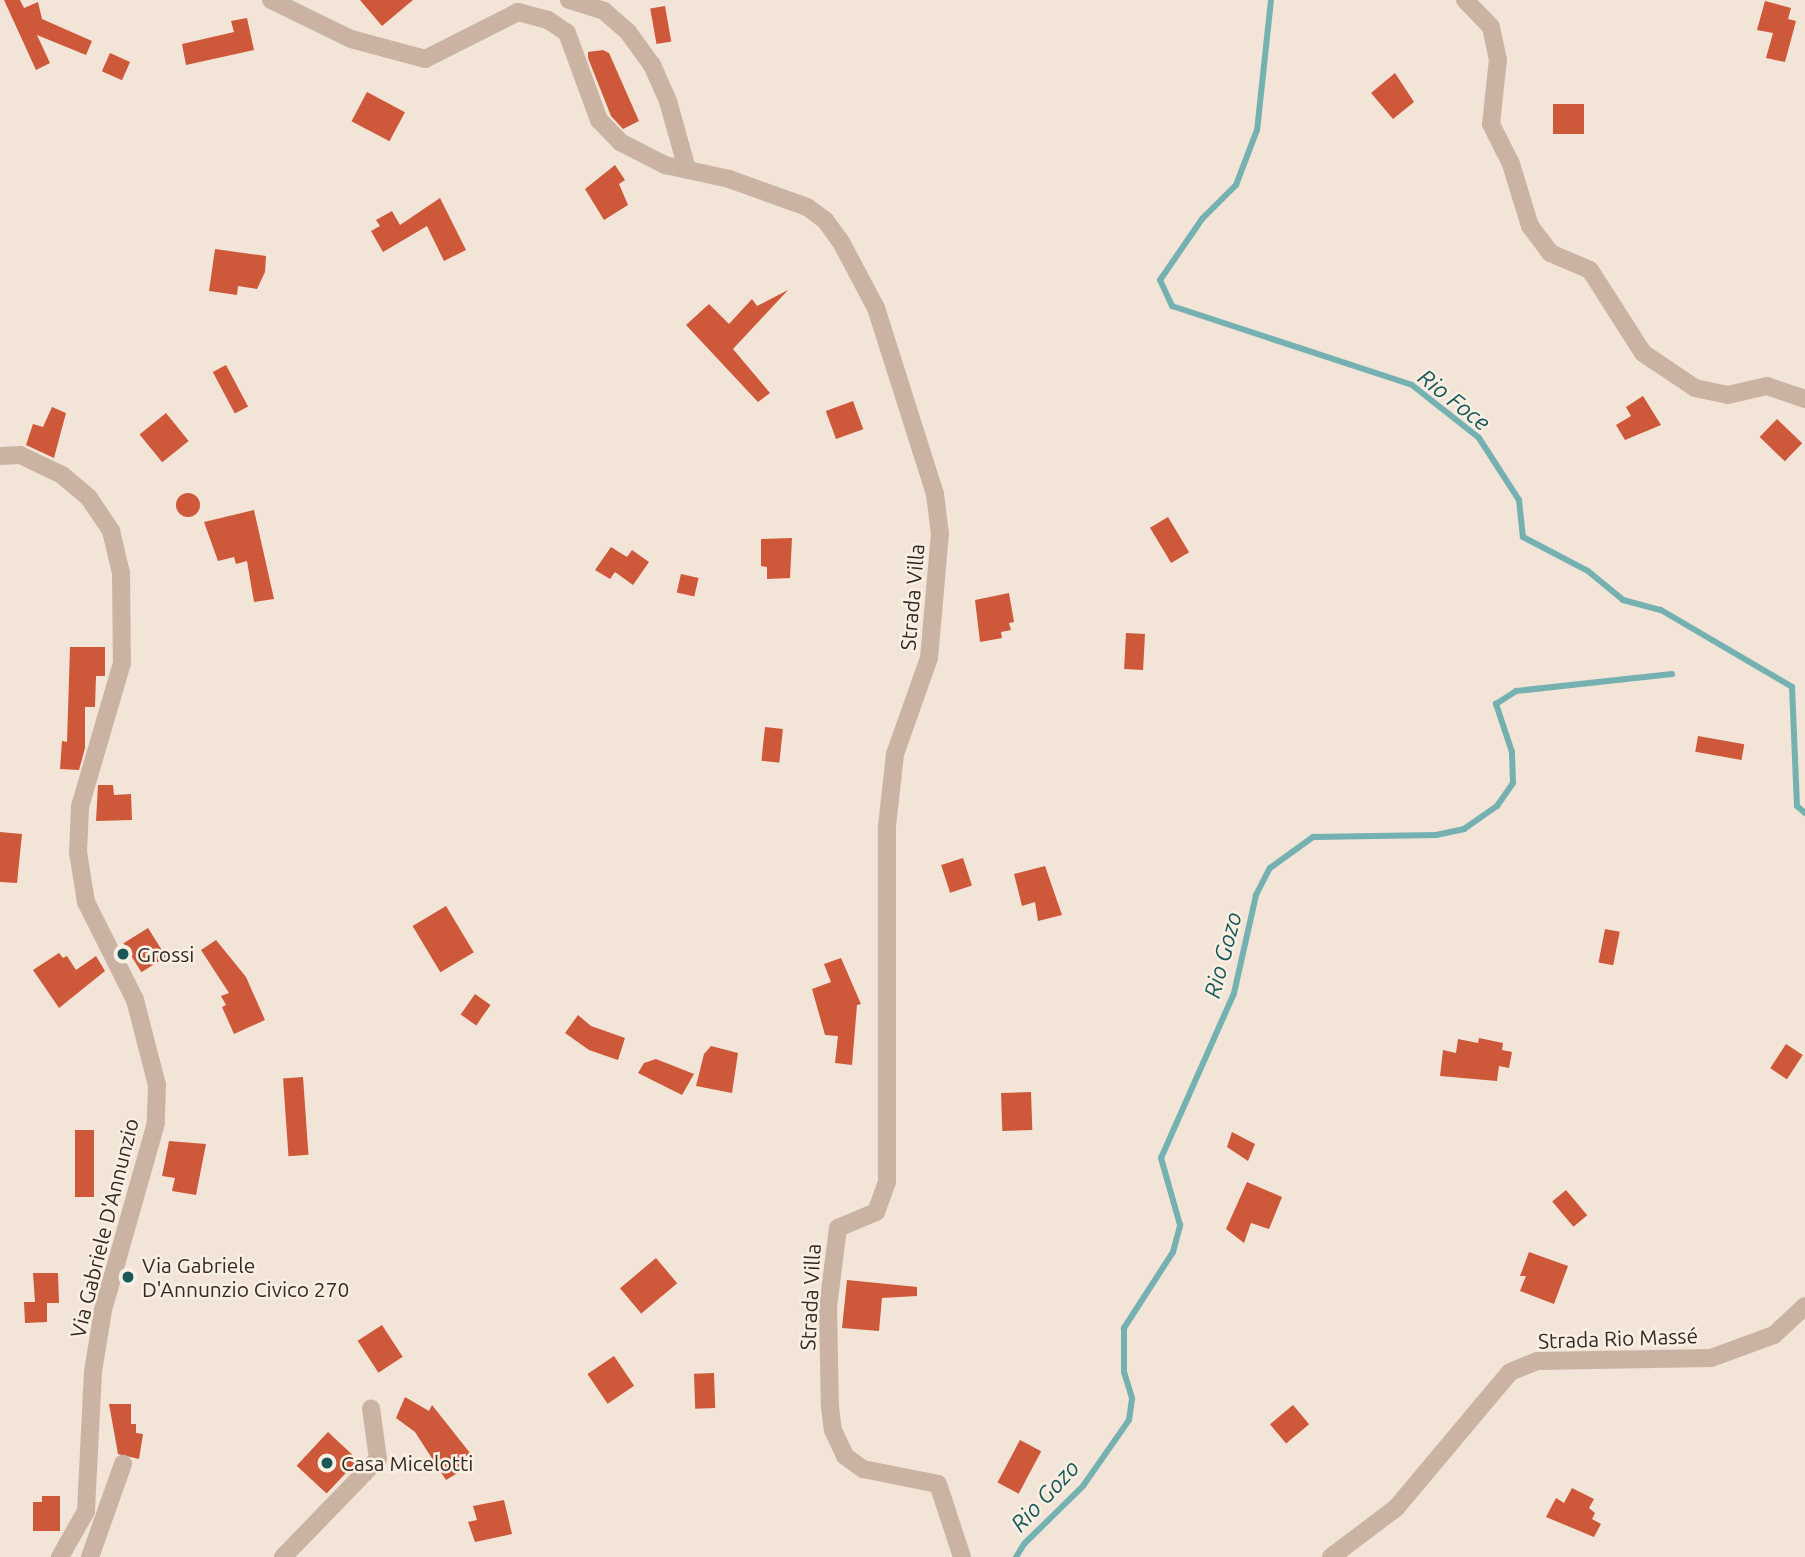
<!DOCTYPE html>
<meta charset="utf-8">
<style>
body{margin:0}
#map{position:relative;width:1805px;height:1557px;overflow:hidden;background:#f2e4d7;font-family:Ubuntu,sans-serif}
div>[style]{position:absolute}
.stream>*{height:6px;margin:-3px;padding:0 3px;transform-origin:3px;border-radius:3px;background:#75b1b1}
.building>*{inset:0;background:#cd583a;transform-origin:0 0}
.round{border-radius:50%}
.street>*{height:18px;margin:-9px;padding:0 9px;transform-origin:9px;border-radius:9px;background:#cbb3a3}
.dots>*{width:19px;height:19px;translate:-50% -50%;box-sizing:border-box;border:4px solid #faefe3;border-radius:50%}
span{translate:-50% -50%;white-space:nowrap;text-align:center;line-height:1.15;-webkit-text-stroke:5px #faefe3;paint-order:stroke}
.street-label{font-size:21px;color:#352a25}
.poi-label{font-size:21px;color:#352a25}
.left{translate:0 -50%;text-align:left}
.water-label{font-size:23px;color:#195759;font-style:italic}
</style>
<div id="map">
<div class="stream">
<i style="left:1271px;top:0;width:131px;rotate:96.1deg"></i>
<i style="left:1257px;top:130px;width:59px;rotate:110.9deg"></i>
<i style="left:1236px;top:185px;width:48px;rotate:135deg"></i>
<i style="left:1202px;top:219px;width:74px;rotate:124.5deg"></i>
<i style="left:1160px;top:280px;width:29px;rotate:65deg"></i>
<i style="left:1172px;top:306px;width:253px;rotate:18.2deg"></i>
<i style="left:1412px;top:385px;width:85px;rotate:38.3deg"></i>
<i style="left:1479px;top:438px;width:74px;rotate:57.2deg"></i>
<i style="left:1519px;top:500px;width:37px;rotate:84deg"></i>
<i style="left:1523px;top:537px;width:73px;rotate:27.6deg"></i>
<i style="left:1588px;top:571px;width:45px;rotate:39.6deg"></i>
<i style="left:1623px;top:600px;width:39px;rotate:15deg"></i>
<i style="left:1661px;top:610px;width:152px;rotate:30.4deg"></i>
<i style="left:1792px;top:687px;width:119px;rotate:87.6deg"></i>
<i style="left:1797px;top:806px;width:11px;rotate:41deg"></i>
<i style="left:1016px;top:1557px;width:15px;rotate:-58deg"></i>
<i style="left:1024px;top:1544px;width:83px;rotate:-44.5deg"></i>
<i style="left:1083px;top:1486px;width:80px;rotate:-55.1deg"></i>
<i style="left:1129px;top:1420px;width:22px;rotate:-82deg"></i>
<i style="left:1132px;top:1398px;width:27px;rotate:-107deg"></i>
<i style="left:1124px;top:1372px;width:44px;rotate:-90deg"></i>
<i style="left:1124px;top:1328px;width:90px;rotate:-57.2deg"></i>
<i style="left:1173px;top:1252px;width:28px;rotate:-75deg"></i>
<i style="left:1180px;top:1225px;width:70px;rotate:-105.8deg"></i>
<i style="left:1161px;top:1158px;width:180px;rotate:-66.1deg"></i>
<i style="left:1234px;top:993px;width:100px;rotate:-77.3deg"></i>
<i style="left:1256px;top:895px;width:30px;rotate:-63deg"></i>
<i style="left:1270px;top:868px;width:53px;rotate:-35.8deg"></i>
<i style="left:1313px;top:837px;width:123px;rotate:-0.9deg"></i>
<i style="left:1436px;top:835px;width:29px;rotate:-12deg"></i>
<i style="left:1464px;top:829px;width:40px;rotate:-34.9deg"></i>
<i style="left:1497px;top:806px;width:28px;rotate:-55deg"></i>
<i style="left:1513px;top:783px;width:31px;rotate:-92deg"></i>
<i style="left:1512px;top:752px;width:51px;rotate:-108.4deg"></i>
<i style="left:1496px;top:704px;width:24px;rotate:-33deg"></i>
<i style="left:1516px;top:691px;width:157px;rotate:-6.2deg"></i>
</div>
<div class="building">
<i style="clip-path:polygon(4px 0,20px 0,24px 8px,38px 2px,42px 19px,92px 41px,86px 55px,37px 35px,50px 63px,36px 70px)"></i>
<i style="clip-path:polygon(360px 0,413px 0,382px 26px)"></i>
<i style="clip-path:polygon(1765px 1px,1791px 8px,1788px 19px,1796px 21px,1785px 62px,1766px 58px,1773px 33px,1757px 30px)"></i>
<i style="left:665px;top:6px;width:36px;height:15px;rotate:80deg"></i>
<i style="clip-path:polygon(247px 18px,254px 50px,186px 65px,182px 44px,234px 32px,231px 21px)"></i>
<i style="clip-path:polygon(603px 50px,609px 53px,639px 121px,623px 129px,611px 116px,588px 58px,588px 52px)"></i>
<i style="left:110px;top:53px;width:22px;height:20px;rotate:24deg"></i>
<i style="clip-path:polygon(1395px 73px,1414px 102px,1393px 119px,1371px 93px)"></i>
<i style="left:367px;top:92px;width:43px;height:33px;rotate:28deg"></i>
<i style="left:1553px;top:104px;width:31px;height:30px"></i>
<i style="clip-path:polygon(615px 165px,625px 180px,619px 184px,628px 205px,604px 220px,585px 189px)"></i>
<i style="clip-path:polygon(440px 198px,466px 250px,444px 261px,427px 226px,383px 252px,371px 231px,380px 226px,376px 220px,392px 211px,400px 225px)"></i>
<i style="clip-path:polygon(215px 249px,266px 256px,265px 272px,257px 289px,238px 286px,237px 295px,209px 291px)"></i>
<i style="clip-path:polygon(788px 290px,733px 349px,770px 393px,758px 402px,686px 325px,709px 304px,729px 324px,752px 299px,757px 306px)"></i>
<i style="left:226px;top:365px;width:47px;height:15px;rotate:62deg"></i>
<i style="clip-path:polygon(1643px 396px,1661px 425px,1625px 440px,1616px 425px,1631px 416px,1626px 407px)"></i>
<i style="left:853px;top:401px;width:30px;height:29px;rotate:70deg"></i>
<i style="clip-path:polygon(52px 407px,66px 413px,54px 458px,26px 445px,33px 424px,43px 427px)"></i>
<i style="left:166px;top:413px;width:36px;height:34px;rotate:51deg"></i>
<i style="left:1777px;top:419px;width:35px;height:25px;rotate:44deg"></i>
<i class="round" style="left:176px;top:493px;width:24px;height:24px"></i>
<i style="clip-path:polygon(254px 510px,274px 599px,254px 602px,247px 561px,236px 564px,234px 557px,218px 561px,204px 522px)"></i>
<i style="left:1168px;top:517px;width:41px;height:21px;rotate:59deg"></i>
<i style="clip-path:polygon(792px 538px,790px 578px,767px 579px,767px 567px,761px 566px,761px 539px)"></i>
<i style="clip-path:polygon(611px 547px,627px 557px,632px 550px,649px 562px,633px 585px,615px 572px,610px 579px,595px 570px)"></i>
<i style="left:681px;top:574px;width:18px;height:19px;rotate:13deg"></i>
<i style="clip-path:polygon(1009px 593px,1014px 622px,1009px 623px,1011px 630px,1001px 632px,1002px 638px,980px 642px,975px 600px)"></i>
<i style="left:1126px;top:633px;width:19px;height:36px;rotate:3deg"></i>
<i style="clip-path:polygon(70px 647px,105px 647px,105px 676px,96px 676px,95px 707px,85px 707px,85px 748px,79px 770px,60px 769px,62px 741px,67px 742px)"></i>
<i style="left:765px;top:727px;width:18px;height:34px;rotate:6deg"></i>
<i style="left:1698px;top:736px;width:47px;height:16px;rotate:10deg"></i>
<i style="clip-path:polygon(98px 785px,113px 785px,114px 795px,131px 794px,132px 820px,96px 821px)"></i>
<i style="clip-path:polygon(0 832px,22px 834px,17px 883px,0 882px)"></i>
<i style="left:963px;top:858px;width:29px;height:23px;rotate:72deg"></i>
<i style="clip-path:polygon(1045px 866px,1062px 915px,1038px 921px,1035px 902px,1022px 906px,1014px 874px)"></i>
<i style="left:446px;top:906px;width:54px;height:39px;rotate:59deg"></i>
<i style="left:148px;top:928px;width:34px;height:29px;rotate:58deg"></i>
<i style="left:1605px;top:929px;width:15px;height:34px;rotate:11deg"></i>
<i style="clip-path:polygon(216px 940px,246px 977px,265px 1020px,234px 1034px,222px 1007px,226px 1005px,221px 996px,229px 993px,201px 950px)"></i>
<i style="clip-path:polygon(59px 953px,63px 958px,67px 956px,76px 970px,96px 956px,105px 971px,59px 1008px,33px 970px)"></i>
<i style="clip-path:polygon(841px 958px,861px 1004px,857px 1005px,852px 1065px,835px 1063px,838px 1036px,825px 1035px,812px 989px,831px 982px,824px 964px)"></i>
<i style="left:475px;top:994px;width:19px;height:25px;rotate:35deg"></i>
<i style="clip-path:polygon(578px 1015px,591px 1026px,625px 1038px,618px 1060px,589px 1050px,565px 1033px)"></i>
<i style="clip-path:polygon(1479px 1038px,1503px 1043px,1502px 1050px,1512px 1052px,1509px 1068px,1499px 1066px,1497px 1081px,1440px 1076px,1443px 1050px,1456px 1053px,1458px 1039px,1478px 1043px)"></i>
<i style="left:1786px;top:1044px;width:20px;height:29px;rotate:33deg"></i>
<i style="clip-path:polygon(711px 1046px,738px 1053px,732px 1093px,696px 1086px,704px 1054px)"></i>
<i style="clip-path:polygon(656px 1059px,694px 1074px,682px 1095px,638px 1073px,644px 1063px)"></i>
<i style="left:303px;top:1077px;width:78px;height:20px;rotate:86deg"></i>
<i style="left:1031px;top:1092px;width:38px;height:30px;rotate:88deg"></i>
<i style="left:75px;top:1130px;width:19px;height:67px"></i>
<i style="clip-path:polygon(1232px 1132px,1255px 1144px,1248px 1161px,1227px 1147px)"></i>
<i style="clip-path:polygon(169px 1141px,206px 1144px,196px 1195px,172px 1191px,175px 1178px,162px 1176px)"></i>
<i style="clip-path:polygon(1247px 1182px,1282px 1197px,1269px 1229px,1251px 1223px,1244px 1243px,1226px 1229px)"></i>
<i style="left:1566px;top:1190px;width:33px;height:18px;rotate:50deg"></i>
<i style="clip-path:polygon(1529px 1252px,1568px 1266px,1554px 1304px,1520px 1291px,1526px 1276px,1520px 1276px)"></i>
<i style="left:656px;top:1258px;width:33px;height:47px;rotate:50deg"></i>
<i style="clip-path:polygon(33px 1273px,58px 1273px,59px 1303px,47px 1303px,47px 1322px,25px 1323px,24px 1302px,35px 1302px)"></i>
<i style="clip-path:polygon(847px 1280px,917px 1287px,917px 1296px,882px 1298px,879px 1331px,842px 1328px)"></i>
<i style="left:382px;top:1325px;width:38px;height:29px;rotate:57deg"></i>
<i style="left:614px;top:1356px;width:36px;height:32px;rotate:56deg"></i>
<i style="left:714px;top:1373px;width:35px;height:20px;rotate:88deg"></i>
<i style="clip-path:polygon(405px 1397px,429px 1411px,432px 1405px,470px 1453px,460px 1461px,466px 1468px,446px 1480px,415px 1432px,396px 1418px)"></i>
<i style="clip-path:polygon(109px 1404px,131px 1404px,131px 1424px,136px 1424px,136px 1433px,143px 1434px,139px 1459px,118px 1454px)"></i>
<i style="left:1293px;top:1405px;width:25px;height:30px;rotate:50deg"></i>
<i style="left:328px;top:1432px;width:41px;height:46px;rotate:43deg"></i>
<i style="left:1020px;top:1440px;width:24px;height:48px;rotate:28deg"></i>
<i style="clip-path:polygon(1572px 1488px,1594px 1499px,1589px 1508px,1595px 1513px,1592px 1519px,1601px 1524px,1594px 1537px,1546px 1517px,1556px 1498px,1564px 1503px)"></i>
<i style="clip-path:polygon(42px 1496px,60px 1496px,60px 1531px,33px 1531px,33px 1502px,42px 1502px)"></i>
<i style="clip-path:polygon(504px 1500px,512px 1534px,475px 1542px,468px 1522px,477px 1520px,473px 1506px)"></i>
</div>
<div class="street">
<i style="left:271px;top:0;width:89px;rotate:26deg"></i>
<i style="left:351px;top:39px;width:77px;rotate:15.1deg"></i>
<i style="left:425px;top:59px;width:104px;rotate:-26.8deg"></i>
<i style="left:518px;top:12px;width:31px;rotate:15deg"></i>
<i style="left:548px;top:20px;width:23px;rotate:34deg"></i>
<i style="left:567px;top:33px;width:93px;rotate:69.8deg"></i>
<i style="left:599px;top:120px;width:30px;rotate:46deg"></i>
<i style="left:620px;top:142px;width:51px;rotate:27.1deg"></i>
<i style="left:665px;top:165px;width:66px;rotate:12.3deg"></i>
<i style="left:729px;top:179px;width:83px;rotate:19.7deg"></i>
<i style="left:807px;top:207px;width:22px;rotate:36deg"></i>
<i style="left:825px;top:220px;width:27px;rotate:54deg"></i>
<i style="left:841px;top:242px;width:75px;rotate:62.1deg"></i>
<i style="left:876px;top:308px;width:195px;rotate:72.4deg"></i>
<i style="left:935px;top:494px;width:39px;rotate:83deg"></i>
<i style="left:940px;top:533px;width:125px;rotate:95deg"></i>
<i style="left:929px;top:658px;width:102px;rotate:109.5deg"></i>
<i style="left:895px;top:754px;width:73px;rotate:96.3deg"></i>
<i style="left:887px;top:827px;width:355px;rotate:90deg"></i>
<i style="left:887px;top:1182px;width:32px;rotate:110deg"></i>
<i style="left:876px;top:1212px;width:41px;rotate:157.2deg"></i>
<i style="left:838px;top:1228px;width:80px;rotate:97.2deg"></i>
<i style="left:828px;top:1307px;width:100px;rotate:88.9deg"></i>
<i style="left:830px;top:1407px;width:23px;rotate:83deg"></i>
<i style="left:833px;top:1430px;width:29px;rotate:65deg"></i>
<i style="left:845px;top:1456px;width:22px;rotate:36deg"></i>
<i style="left:863px;top:1469px;width:76px;rotate:11.3deg"></i>
<i style="left:938px;top:1484px;width:77px;rotate:71.8deg"></i>
<i style="left:569px;top:0;width:37px;rotate:17deg"></i>
<i style="left:604px;top:11px;width:32px;rotate:41deg"></i>
<i style="left:628px;top:32px;width:41px;rotate:54deg"></i>
<i style="left:652px;top:65px;width:39px;rotate:66deg"></i>
<i style="left:668px;top:101px;width:71px;rotate:74.4deg"></i>
<i style="left:1465px;top:0;width:37px;rotate:46deg"></i>
<i style="left:1491px;top:27px;width:33px;rotate:78deg"></i>
<i style="left:1498px;top:59px;width:65px;rotate:96.1deg"></i>
<i style="left:1491px;top:124px;width:45px;rotate:63.4deg"></i>
<i style="left:1511px;top:164px;width:65px;rotate:73deg"></i>
<i style="left:1530px;top:226px;width:34px;rotate:53deg"></i>
<i style="left:1550px;top:253px;width:43px;rotate:23deg"></i>
<i style="left:1590px;top:270px;width:98px;rotate:57.4deg"></i>
<i style="left:1643px;top:353px;width:63px;rotate:33.9deg"></i>
<i style="left:1695px;top:388px;width:34px;rotate:12deg"></i>
<i style="left:1728px;top:395px;width:40px;rotate:-13deg"></i>
<i style="left:1767px;top:386px;width:40px;rotate:18.9deg"></i>
<i style="left:0;top:456px;width:20px;rotate:-3deg"></i>
<i style="left:20px;top:455px;width:47px;rotate:25.5deg"></i>
<i style="left:62px;top:475px;width:35px;rotate:40deg"></i>
<i style="left:89px;top:498px;width:40px;rotate:56deg"></i>
<i style="left:111px;top:531px;width:43px;rotate:76.6deg"></i>
<i style="left:121px;top:573px;width:90px;rotate:89.4deg"></i>
<i style="left:122px;top:663px;width:150px;rotate:106.3deg"></i>
<i style="left:80px;top:807px;width:45px;rotate:92.5deg"></i>
<i style="left:78px;top:852px;width:51px;rotate:80.9deg"></i>
<i style="left:86px;top:902px;width:110px;rotate:63.4deg"></i>
<i style="left:135px;top:1000px;width:88px;rotate:75.5deg"></i>
<i style="left:157px;top:1085px;width:38px;rotate:92deg"></i>
<i style="left:156px;top:1123px;width:194px;rotate:105.8deg"></i>
<i style="left:103px;top:1310px;width:63px;rotate:99.2deg"></i>
<i style="left:93px;top:1372px;width:139px;rotate:92.9deg"></i>
<i style="left:86px;top:1511px;width:53px;rotate:119.5deg"></i>
<i style="left:90px;top:1557px;width:99px;rotate:-70.5deg"></i>
<i style="left:283px;top:1557px;width:136px;rotate:-45.9deg"></i>
<i style="left:378px;top:1459px;width:51px;rotate:-97.8deg"></i>
<i style="left:1331px;top:1557px;width:81px;rotate:-37deg"></i>
<i style="left:1396px;top:1508px;width:177px;rotate:-50deg"></i>
<i style="left:1510px;top:1372px;width:29px;rotate:-22deg"></i>
<i style="left:1537px;top:1361px;width:174px;rotate:-1deg"></i>
<i style="left:1711px;top:1358px;width:67px;rotate:-20.1deg"></i>
<i style="left:1774px;top:1335px;width:42px;rotate:-43.1deg"></i>
</div>
<div class="dots">
<i style="left:123px;top:954px;background:#195759"></i>
<i style="left:128px;top:1277px;background:#195759"></i>
<i style="left:327px;top:1463px;background:#195759"></i>
</div>
<div class="street-label">
<span style="left:912px;top:597px;rotate:-85deg">Strada Villa</span>
<span style="left:104px;top:1228px;rotate:-76deg">Via Gabriele D'Annunzio</span>
<span style="left:810px;top:1297px;rotate:-87deg">Strada Villa</span>
<span style="left:1618px;top:1338px;rotate:-2deg">Strada Rio Massé</span>
</div>
<div class="poi-label">
<span class="left" style="left:137px;top:954px">Grossi</span>
<span class="left" style="left:142px;top:1277px">Via Gabriele<br>D'Annunzio Civico 270</span>
<span class="left" style="left:341px;top:1463px">Casa Micelotti</span>
</div>
<div class="water-label">
<span style="left:1454px;top:400px;rotate:38deg">Rio Foce</span>
<span style="left:1223px;top:955px;rotate:-75deg">Rio Gozo</span>
<span style="left:1045px;top:1496px;rotate:-47deg">Rio Gozo</span>
</div>
</div>
